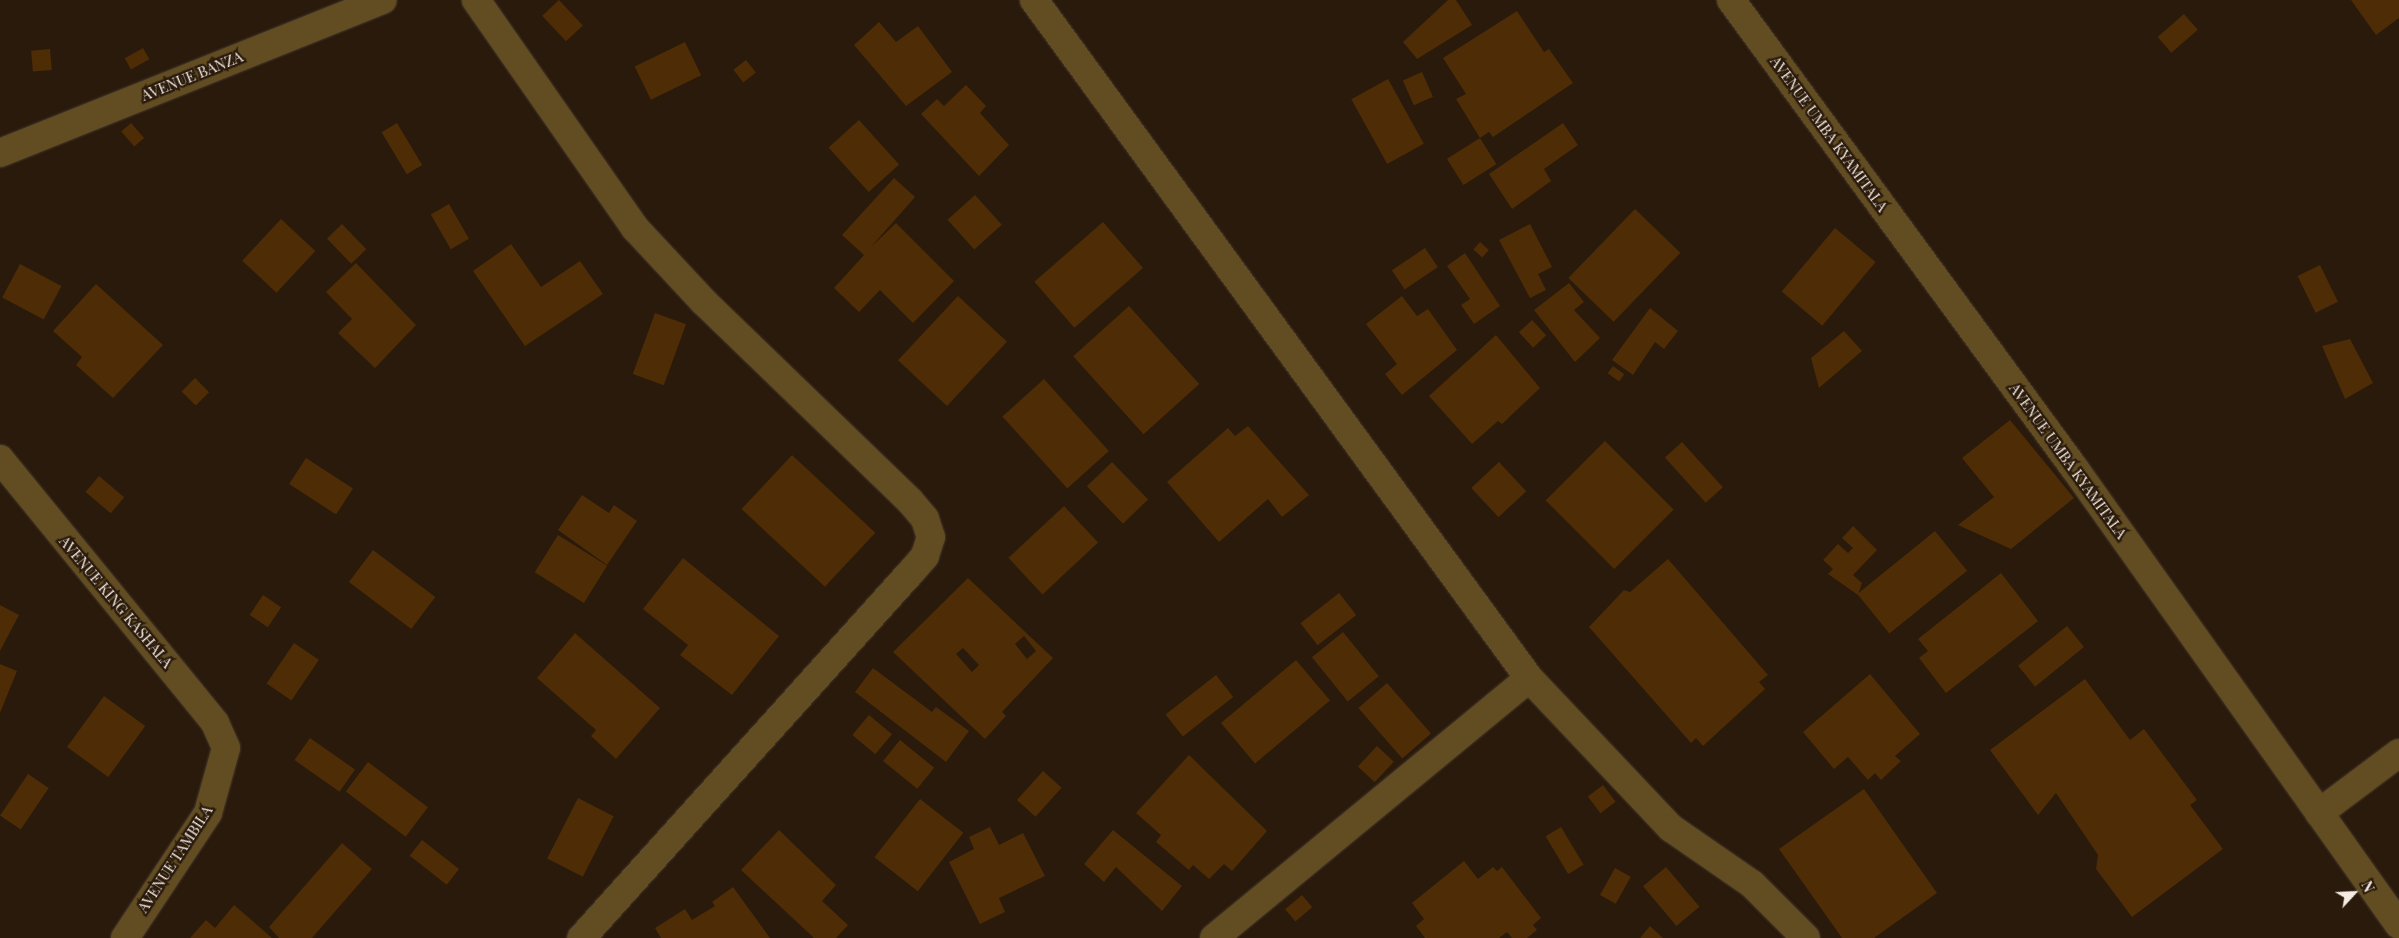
<!DOCTYPE html>
<style>
body{margin:0}
#map{position:relative;width:2399px;height:938px;overflow:hidden;background:#291a0c;font-family:"Playfair Display",serif}
div>[style]{position:absolute}
.building>*{inset:0;background:#4e2c05;transform-origin:0 0}
.roads{filter:drop-shadow(0 0 1px #46372a) drop-shadow(0 0 1px #46372a)}
.minor>*{height:28px;margin:-14px;padding:0 14px;transform-origin:14px;border-radius:14px;background:#624c21}
span{translate:-50% -50%;white-space:nowrap;text-align:center;line-height:1.15;-webkit-text-stroke:4.5px #291a0c;paint-order:stroke}
.street-label{font-size:15px;color:#f6ebe1}
.north{position:absolute;left:2329px;top:868px;width:50px;height:50px;-webkit-text-stroke:4px #291a0c;paint-order:stroke;rotate:65deg;font-size:14px;font-weight:700;line-height:20px;text-align:center;color:#f6ebe1}
.north::after{content:'';display:block;margin:auto;width:18px;height:22px;background:#f6ebe1;clip-path:polygon(50% 0,100% 100%,50% 72%,0 100%)}
</style>
<div id="map">
<div class="building">
<i style="left:559px;top:0;width:35px;height:23px;rotate:47deg"></i>
<i style="clip-path:polygon(1448px 0,1456px 0,1472px 25px,1417px 59px,1403px 42px)"></i>
<i style="clip-path:polygon(2351px 0,2399px 0,2399px 18px,2376px 35px)"></i>
<i style="clip-path:polygon(1517px 11px,1544px 52px,1549px 49px,1573px 83px,1493px 137px,1489px 132px,1480px 138px,1456px 99px,1466px 94px,1443px 58px)"></i>
<i style="left:2184px;top:14px;width:21px;height:35px;rotate:49deg"></i>
<i style="clip-path:polygon(879px 22px,896px 42px,918px 26px,952px 72px,906px 106px,854px 45px)"></i>
<i style="left:685px;top:42px;width:37px;height:56px;rotate:64deg"></i>
<i style="left:143px;top:48px;width:13px;height:21px;rotate:61deg"></i>
<i style="left:50px;top:49px;width:21px;height:19px;rotate:85deg"></i>
<i style="left:746px;top:60px;width:16px;height:16px;rotate:52deg"></i>
<i style="left:1422px;top:72px;width:27px;height:21px;rotate:66deg"></i>
<i style="left:1388px;top:79px;width:74px;height:42px;rotate:61deg"></i>
<i style="clip-path:polygon(966px 85px,986px 106px,980px 113px,1009px 145px,979px 176px,921px 114px,937px 99px,944px 106px)"></i>
<i style="left:859px;top:120px;width:60px;height:41px;rotate:48deg"></i>
<i style="left:131px;top:123px;width:20px;height:13px;rotate:49deg"></i>
<i style="left:397px;top:123px;width:49px;height:18px;rotate:59deg"></i>
<i style="clip-path:polygon(1563px 123px,1578px 145px,1544px 169px,1551px 181px,1512px 209px,1489px 174px)"></i>
<i style="left:1480px;top:138px;width:31px;height:39px;rotate:58deg"></i>
<i style="clip-path:polygon(894px 178px,915px 197px,871px 247px,896px 223px,954px 281px,913px 323px,880px 290px,859px 312px,834px 288px,864px 255px,842px 235px)"></i>
<i style="left:975px;top:195px;width:40px;height:37px;rotate:48deg"></i>
<i style="left:449px;top:204px;width:40px;height:21px;rotate:60deg"></i>
<i style="left:1635px;top:209px;width:63px;height:96px;rotate:44deg"></i>
<i style="left:281px;top:219px;width:47px;height:57px;rotate:43deg"></i>
<i style="left:1103px;top:222px;width:61px;height:91px;rotate:49deg"></i>
<i style="left:342px;top:224px;width:35px;height:21px;rotate:46deg"></i>
<i style="clip-path:polygon(1530px 224px,1552px 267px,1538px 274px,1546px 290px,1530px 298px,1499px 240px)"></i>
<i style="left:1835px;top:228px;width:53px;height:83px;rotate:40deg"></i>
<i style="left:1480px;top:242px;width:12px;height:10px;rotate:42deg"></i>
<i style="clip-path:polygon(511px 244px,541px 287px,580px 261px,603px 294px,525px 346px,473px 271px)"></i>
<i style="left:1425px;top:248px;width:23px;height:40px;rotate:56deg"></i>
<i style="clip-path:polygon(1465px 253px,1500px 306px,1474px 324px,1461px 305px,1470px 299px,1447px 266px)"></i>
<i style="clip-path:polygon(356px 263px,416px 325px,375px 368px,338px 333px,352px 319px,326px 292px)"></i>
<i style="left:20px;top:264px;width:47px;height:38px;rotate:28deg"></i>
<i style="left:2320px;top:265px;width:41px;height:25px;rotate:64deg"></i>
<i style="clip-path:polygon(1569px 283px,1584px 302px,1574px 310px,1600px 338px,1575px 362px,1534px 310px)"></i>
<i style="clip-path:polygon(96px 284px,163px 345px,113px 398px,76px 365px,82px 357px,53px 331px)"></i>
<i style="left:958px;top:296px;width:67px;height:88px;rotate:43deg"></i>
<i style="clip-path:polygon(1402px 296px,1417px 316px,1428px 309px,1457px 350px,1402px 395px,1385px 374px,1397px 364px,1366px 324px)"></i>
<i style="left:1129px;top:306px;width:105px;height:75px;rotate:48deg"></i>
<i style="clip-path:polygon(1650px 308px,1678px 331px,1664px 349px,1655px 342px,1633px 375px,1612px 360px)"></i>
<i style="left:655px;top:313px;width:33px;height:65px;rotate:20deg"></i>
<i style="left:1532px;top:320px;width:21px;height:18px;rotate:47deg"></i>
<i style="clip-path:polygon(1844px 331px,1862px 351px,1819px 388px,1811px 358px)"></i>
<i style="clip-path:polygon(1496px 335px,1540px 388px,1502px 424px,1498px 421px,1472px 444px,1429px 396px)"></i>
<i style="clip-path:polygon(2350px 339px,2373px 383px,2345px 399px,2322px 346px)"></i>
<i style="left:1613px;top:366px;width:14px;height:9px;rotate:36deg"></i>
<i style="left:195px;top:378px;width:20px;height:19px;rotate:45deg"></i>
<i style="left:1044px;top:379px;width:97px;height:56px;rotate:48deg"></i>
<i style="clip-path:polygon(2010px 420px,2074px 498px,2011px 549px,1958px 525px,1994px 497px,1962px 458px)"></i>
<i style="clip-path:polygon(1248px 426px,1309px 495px,1282px 517px,1268px 499px,1219px 542px,1167px 482px,1228px 428px,1235px 436px)"></i>
<i style="left:1605px;top:441px;width:97px;height:84px;rotate:45deg"></i>
<i style="left:1682px;top:442px;width:61px;height:23px;rotate:48deg"></i>
<i style="left:792px;top:455px;width:114px;height:74px;rotate:43deg"></i>
<i style="left:306px;top:458px;width:56px;height:31px;rotate:33deg"></i>
<i style="left:1112px;top:462px;width:52px;height:35px;rotate:46deg"></i>
<i style="left:1499px;top:462px;width:40px;height:38px;rotate:47deg"></i>
<i style="left:99px;top:476px;width:33px;height:21px;rotate:40deg"></i>
<i style="clip-path:polygon(582px 495px,609px 513px,614px 505px,637px 521px,607px 565px,558px 530px)"></i>
<i style="left:1064px;top:506px;width:50px;height:76px;rotate:47deg"></i>
<i style="clip-path:polygon(1853px 526px,1877px 550px,1853px 575px,1862px 583px,1858px 595px,1828px 574px,1833px 569px,1823px 560px,1838px 544px,1848px 553px,1853px 548px,1842px 538px)"></i>
<i style="left:1935px;top:531px;width:51px;height:100px;rotate:51deg"></i>
<i style="left:558px;top:535px;width:58px;height:44px;rotate:32deg"></i>
<i style="left:373px;top:550px;width:78px;height:40px;rotate:37deg"></i>
<i style="clip-path:polygon(683px 558px,779px 636px,732px 695px,680px 655px,688px 645px,643px 609px)"></i>
<i style="clip-path:polygon(1668px 559px,1768px 675px,1759px 682px,1765px 689px,1703px 746px,1696px 738px,1691px 743px,1589px 627px,1624px 590px,1630px 592px)"></i>
<i style="clip-path:polygon(2001px 573px,2038px 621px,1946px 693px,1919px 658px,1928px 651px,1918px 639px)"></i>
<i style="clip-path:polygon(evenodd,968px 578px,1053px 658px,1002px 712px,1006px 716px,985px 739px,893px 652px,968px 578px,1024px 636px,1036px 651px,1027px 659px,1015px 644px,1024px 636px,968px 578px,963px 648px,979px 665px,972px 672px,956px 654px,963px 648px)"></i>
<i style="left:1339px;top:593px;width:28px;height:49px;rotate:52deg"></i>
<i style="left:263px;top:595px;width:22px;height:24px;rotate:34deg"></i>
<i style="clip-path:polygon(0 605px,19px 615px,0 651px)"></i>
<i style="left:2067px;top:626px;width:27px;height:63px;rotate:51deg"></i>
<i style="left:1343px;top:632px;width:57px;height:40px;rotate:51deg"></i>
<i style="clip-path:polygon(575px 633px,660px 708px,616px 759px,591px 736px,596px 730px,537px 678px)"></i>
<i style="left:294px;top:643px;width:30px;height:49px;rotate:34deg"></i>
<i style="left:1296px;top:660px;width:53px;height:98px;rotate:50deg"></i>
<i style="clip-path:polygon(0 664px,17px 671px,0 713px)"></i>
<i style="clip-path:polygon(873px 668px,932px 712px,936px 707px,969px 731px,946px 762px,855px 692px)"></i>
<i style="clip-path:polygon(1870px 674px,1920px 734px,1895px 756px,1901px 761px,1881px 780px,1875px 773px,1868px 780px,1848px 757px,1834px 769px,1803px 732px)"></i>
<i style="left:1216px;top:675px;width:28px;height:64px;rotate:52deg"></i>
<i style="clip-path:polygon(2085px 679px,2130px 740px,2144px 729px,2197px 800px,2190px 805px,2223px 849px,2132px 917px,2096px 869px,2098px 855px,2056px 793px,2038px 815px,1990px 750px)"></i>
<i style="left:1387px;top:683px;width:67px;height:38px;rotate:49deg"></i>
<i style="left:104px;top:696px;width:51px;height:63px;rotate:36deg"></i>
<i style="left:869px;top:715px;width:30px;height:26px;rotate:40deg"></i>
<i style="left:310px;top:738px;width:55px;height:27px;rotate:35deg"></i>
<i style="left:900px;top:740px;width:44px;height:27px;rotate:39deg"></i>
<i style="left:1377px;top:746px;width:23px;height:28px;rotate:43deg"></i>
<i style="clip-path:polygon(1189px 755px,1267px 831px,1232px 871px,1224px 864px,1209px 879px,1193px 865px,1189px 870px,1156px 842px,1161px 835px,1136px 813px)"></i>
<i style="left:368px;top:762px;width:75px;height:37px;rotate:37deg"></i>
<i style="left:1043px;top:771px;width:25px;height:39px;rotate:42deg"></i>
<i style="left:28px;top:774px;width:25px;height:50px;rotate:34deg"></i>
<i style="left:1603px;top:785px;width:21px;height:19px;rotate:53deg"></i>
<i style="clip-path:polygon(1864px 789px,1937px 893px,1874px 938px,1842px 938px,1779px 849px)"></i>
<i style="left:578px;top:798px;width:40px;height:68px;rotate:27deg"></i>
<i style="left:920px;top:799px;width:55px;height:74px;rotate:38deg"></i>
<i style="clip-path:polygon(990px 827px,999px 845px,1023px 833px,1045px 876px,999px 898px,1005px 912px,980px 924px,949px 862px,974px 849px,969px 837px)"></i>
<i style="left:1561px;top:827px;width:44px;height:18px;rotate:59deg"></i>
<i style="clip-path:polygon(779px 830px,836px 885px,822px 901px,848px 925px,836px 938px,814px 938px,741px 870px)"></i>
<i style="clip-path:polygon(1113px 830px,1182px 886px,1162px 911px,1116px 867px,1104px 882px,1084px 864px)"></i>
<i style="left:422px;top:840px;width:47px;height:20px;rotate:38deg"></i>
<i style="clip-path:polygon(342px 843px,372px 869px,312px 938px,279px 938px,269px 927px)"></i>
<i style="clip-path:polygon(1464px 861px,1478px 879px,1493px 867px,1497px 871px,1502px 867px,1541px 918px,1533px 925px,1537px 930px,1527px 938px,1512px 938px,1507px 932px,1499px 938px,1425px 938px,1416px 926px,1424px 919px,1412px 903px)"></i>
<i style="left:1666px;top:867px;width:52px;height:30px;rotate:50deg"></i>
<i style="left:1615px;top:868px;width:18px;height:31px;rotate:29deg"></i>
<i style="clip-path:polygon(733px 887px,770px 938px,661px 938px,655px 928px,685px 909px,692px 920px,715px 906px,712px 902px)"></i>
<i style="left:1302px;top:895px;width:16px;height:22px;rotate:50deg"></i>
<i style="clip-path:polygon(234px 905px,272px 938px,190px 938px,206px 920px,215px 928px)"></i>
<i style="clip-path:polygon(1650px 926px,1663px 938px,1640px 938px)"></i>
</div>
<div class="roads">
<div class="minor">
<i style="left:476px;top:0;width:278px;rotate:55.1deg"></i>
<i style="left:635px;top:228px;width:100px;rotate:47deg"></i>
<i style="left:703px;top:301px;width:288px;rotate:44deg"></i>
<i style="left:910px;top:501px;width:23px;rotate:50deg"></i>
<i style="left:925px;top:519px;width:19px;rotate:72deg"></i>
<i style="left:931px;top:537px;width:20px;rotate:108deg"></i>
<i style="left:925px;top:556px;width:21px;rotate:131deg"></i>
<i style="left:911px;top:572px;width:493px;rotate:132deg"></i>
<i style="left:1034px;top:0;width:839px;rotate:53.87deg"></i>
<i style="left:1529px;top:678px;width:207px;rotate:46.6deg"></i>
<i style="left:1671px;top:828px;width:98px;rotate:34.7deg"></i>
<i style="left:1752px;top:884px;width:76px;rotate:45deg"></i>
<i style="left:1731px;top:0;width:582px;rotate:53.74deg"></i>
<i style="left:2075px;top:469px;width:559px;rotate:54.61deg"></i>
<i style="left:0;top:153px;width:412px;rotate:-21.8deg"></i>
<i style="left:0;top:459px;width:340px;rotate:50.8deg"></i>
<i style="left:215px;top:723px;width:27px;rotate:66deg"></i>
<i style="left:226px;top:748px;width:67px;rotate:105.5deg"></i>
<i style="left:208px;top:813px;width:150px;rotate:123.6deg"></i>
<i style="left:2319px;top:813px;width:100px;rotate:-36.9deg"></i>
<i style="left:1214px;top:938px;width:408px;rotate:-39.5deg"></i>
</div>
</div>
<div class="street-label">
<span style="left:192px;top:76px;rotate:-22deg">AVENUE BANZA</span>
<span style="left:1829px;top:134px;rotate:54deg">AVENUE UMBA KYAMITALA</span>
<span style="left:2068px;top:461px;rotate:54deg">AVENUE UMBA KYAMITALA</span>
<span style="left:116px;top:602px;rotate:50deg">AVENUE KING KASHALA</span>
<span style="left:175px;top:859px;rotate:-57deg">AVENUE TAMBILA</span>
</div>
<div class="north">N</div>
</div>
